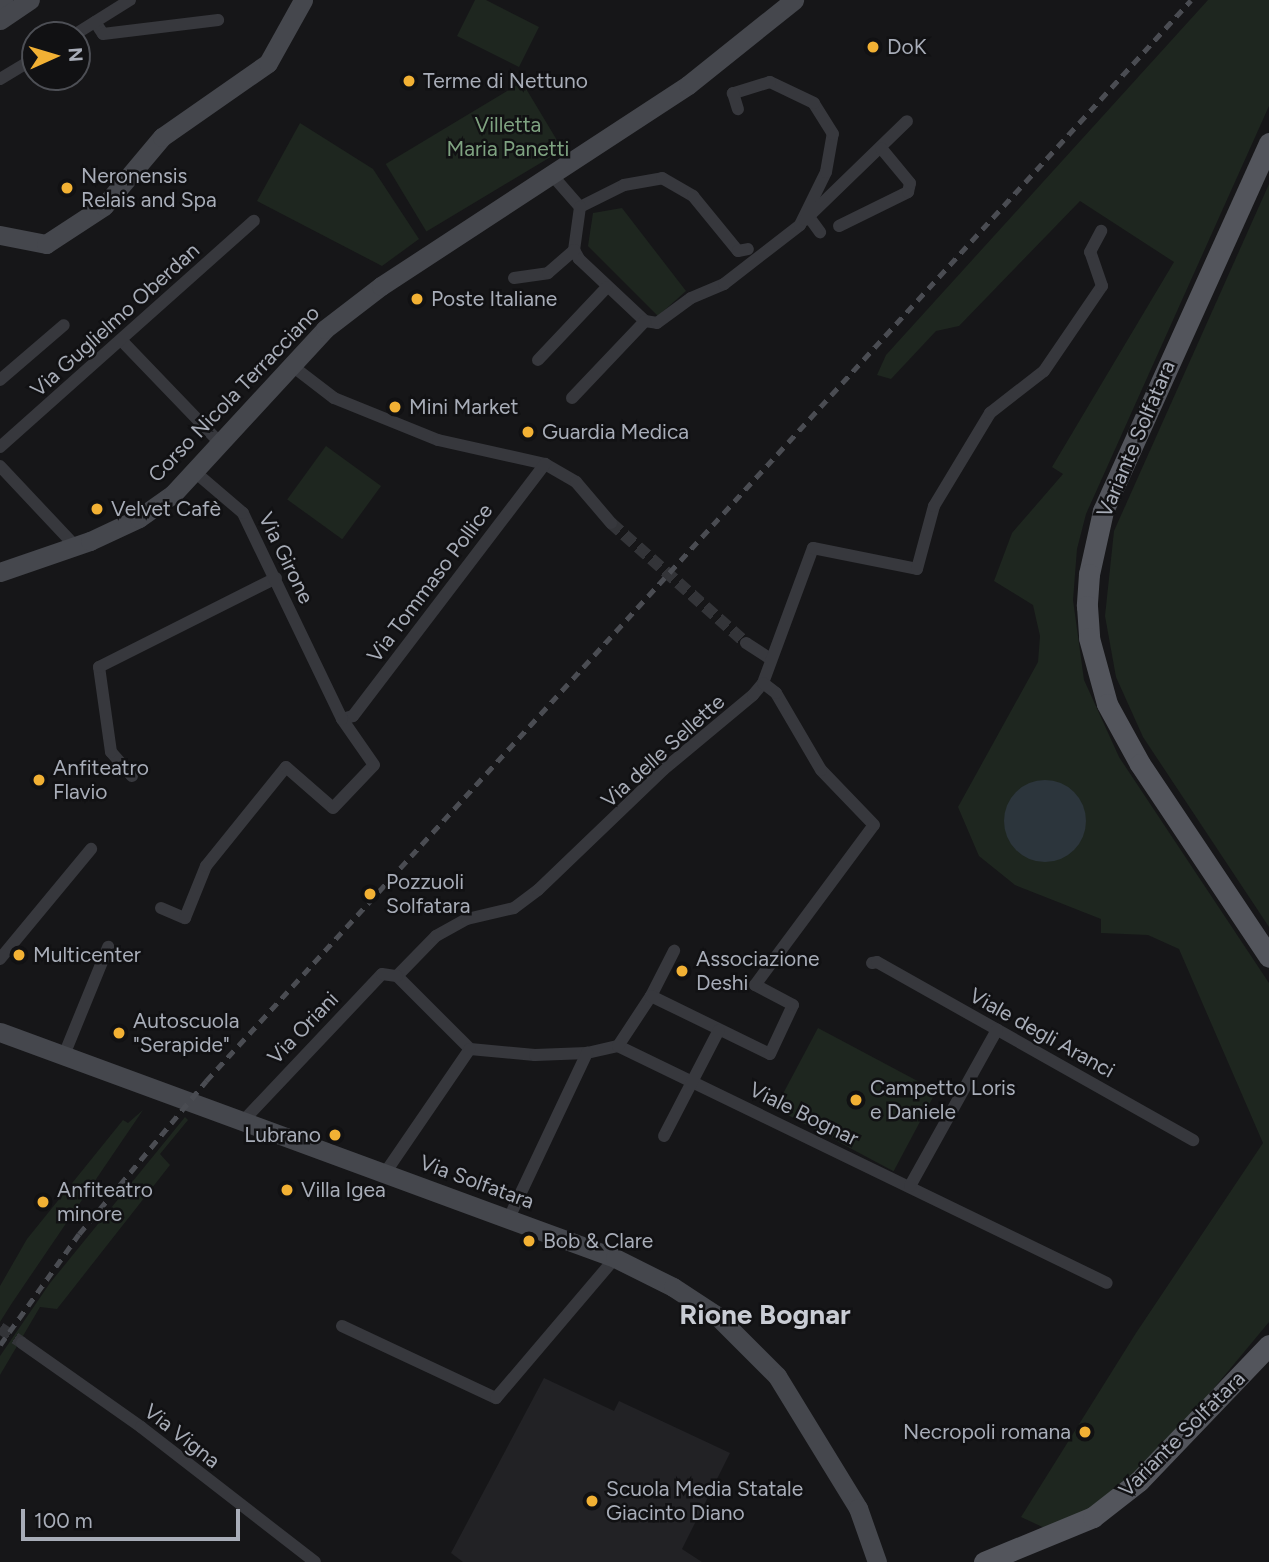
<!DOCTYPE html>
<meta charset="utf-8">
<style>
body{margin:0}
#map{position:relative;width:1269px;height:1562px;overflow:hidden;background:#161618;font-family:Figtree,sans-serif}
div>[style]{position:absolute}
.built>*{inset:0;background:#222225}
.green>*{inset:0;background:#1e261f;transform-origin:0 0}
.water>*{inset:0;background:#2c353c}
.round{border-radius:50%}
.street-tunnel>*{height:12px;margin-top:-6px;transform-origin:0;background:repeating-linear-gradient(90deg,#333438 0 12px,transparent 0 18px)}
.street>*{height:12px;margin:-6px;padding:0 6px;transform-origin:6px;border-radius:6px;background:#37383d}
.secondary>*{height:19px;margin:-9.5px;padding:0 9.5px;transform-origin:9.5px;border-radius:9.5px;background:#45474d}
.primary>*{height:21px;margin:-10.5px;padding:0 10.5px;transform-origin:10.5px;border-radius:10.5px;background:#53555c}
.rail>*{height:4.5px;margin-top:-2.25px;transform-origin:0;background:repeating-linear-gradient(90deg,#4a4c52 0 9px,transparent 0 16px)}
.dots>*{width:19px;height:19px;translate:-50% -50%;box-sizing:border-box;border:4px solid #111113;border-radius:50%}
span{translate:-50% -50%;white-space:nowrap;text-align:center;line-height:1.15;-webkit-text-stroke:5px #111113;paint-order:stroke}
.poi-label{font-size:21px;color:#a8adb8}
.left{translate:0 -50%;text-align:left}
.right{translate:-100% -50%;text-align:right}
.park-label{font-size:21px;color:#7fa381}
.street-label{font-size:21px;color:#a8adb8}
.district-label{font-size:28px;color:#c9ccd4;font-weight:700}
.north{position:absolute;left:21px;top:21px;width:70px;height:70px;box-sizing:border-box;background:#111113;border:2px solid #4d4f55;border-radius:50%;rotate:86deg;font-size:19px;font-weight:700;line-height:28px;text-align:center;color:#a8adb8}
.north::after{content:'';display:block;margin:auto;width:24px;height:32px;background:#f2b134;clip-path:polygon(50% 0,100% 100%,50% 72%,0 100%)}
.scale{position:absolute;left:21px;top:1509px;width:219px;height:32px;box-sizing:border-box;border:4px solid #a8adb8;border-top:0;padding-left:9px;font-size:21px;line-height:24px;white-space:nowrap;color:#a8adb8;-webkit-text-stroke:5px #111113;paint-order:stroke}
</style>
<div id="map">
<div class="built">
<i style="clip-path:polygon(544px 1378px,614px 1411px,619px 1401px,730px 1453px,682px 1549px,702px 1562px,463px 1562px,451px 1553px)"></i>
</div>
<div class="green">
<i style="clip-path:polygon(475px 0,486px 0,539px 27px,519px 67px,457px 36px)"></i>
<i style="clip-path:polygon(1208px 0,1269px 0,1269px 106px,1086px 514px,1077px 549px,1073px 600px,1084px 680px,1119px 757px,1269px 983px,1269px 1322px,1190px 1417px,1136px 1473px,1094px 1507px,1051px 1531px,1021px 1517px,1136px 1333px,1263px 1143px,1179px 949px,1148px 935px,1101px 933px,1101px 919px,1015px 885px,979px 856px,958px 807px,1038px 662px,1040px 636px,1033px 605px,994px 581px,1012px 533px,1063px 474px,1052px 467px,1174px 262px,1080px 201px,959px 326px,936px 331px,891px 379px,877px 375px,886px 355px)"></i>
<i style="left:522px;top:82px;width:79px;height:159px;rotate:59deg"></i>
<i style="clip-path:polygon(300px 123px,373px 169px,419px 239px,382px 266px,257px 201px)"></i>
<i style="clip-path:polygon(1269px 184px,1269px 927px,1143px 737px,1116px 677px,1105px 616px,1114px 531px)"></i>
<i style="clip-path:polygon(622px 208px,686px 291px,658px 316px,588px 246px,593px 213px)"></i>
<i style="left:326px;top:446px;width:68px;height:66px;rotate:36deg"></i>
<i style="left:818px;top:1028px;width:134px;height:91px;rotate:28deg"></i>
<i style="clip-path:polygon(143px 1110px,12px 1303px,0 1322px,0 1286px,27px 1239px,123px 1120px,128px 1123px)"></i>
<i style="clip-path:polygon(185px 1117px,188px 1120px,160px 1154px,170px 1165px,57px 1309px,40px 1307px,0 1375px,0 1356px,50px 1283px)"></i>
</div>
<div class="water">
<i class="round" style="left:1004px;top:780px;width:82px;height:82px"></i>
</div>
<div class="street-tunnel">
<i style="left:611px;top:523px;width:181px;rotate:41.6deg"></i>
<i style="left:0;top:1328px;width:27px;rotate:34deg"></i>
</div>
<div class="street">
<i style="left:95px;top:22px;width:14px;rotate:56deg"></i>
<i style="left:103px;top:34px;width:116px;rotate:-6.9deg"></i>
<i style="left:74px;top:35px;width:66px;rotate:-32deg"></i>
<i style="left:0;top:79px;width:41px;rotate:-31deg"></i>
<i style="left:552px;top:175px;width:43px;rotate:48.8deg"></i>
<i style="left:580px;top:207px;width:49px;rotate:-26.6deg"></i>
<i style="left:624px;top:185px;width:39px;rotate:-10deg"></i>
<i style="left:662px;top:178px;width:36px;rotate:30deg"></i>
<i style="left:693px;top:196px;width:71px;rotate:50.7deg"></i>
<i style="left:738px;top:251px;width:10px;rotate:-11deg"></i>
<i style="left:580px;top:207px;width:43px;rotate:97.9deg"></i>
<i style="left:574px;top:250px;width:10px;rotate:61deg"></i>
<i style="left:579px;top:259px;width:91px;rotate:43.2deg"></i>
<i style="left:645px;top:321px;width:12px;rotate:9deg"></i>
<i style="left:657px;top:323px;width:42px;rotate:-36.3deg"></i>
<i style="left:691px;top:298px;width:36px;rotate:-23deg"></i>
<i style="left:724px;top:284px;width:96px;rotate:-37.8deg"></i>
<i style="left:800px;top:225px;width:59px;rotate:-63.9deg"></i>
<i style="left:826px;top:172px;width:39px;rotate:-80deg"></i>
<i style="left:833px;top:134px;width:36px;rotate:-122deg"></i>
<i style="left:814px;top:103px;width:49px;rotate:-154.5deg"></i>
<i style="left:770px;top:82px;width:39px;rotate:163deg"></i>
<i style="left:733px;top:93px;width:17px;rotate:73deg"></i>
<i style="left:809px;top:217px;width:19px;rotate:54deg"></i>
<i style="left:805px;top:220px;width:142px;rotate:-44.1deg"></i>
<i style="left:839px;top:226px;width:77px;rotate:-26.2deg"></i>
<i style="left:908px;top:192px;width:9px;rotate:-77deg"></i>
<i style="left:910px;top:183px;width:45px;rotate:-129.6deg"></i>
<i style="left:514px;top:278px;width:34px;rotate:-8deg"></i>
<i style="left:548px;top:273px;width:35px;rotate:-41deg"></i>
<i style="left:122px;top:341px;width:143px;rotate:46.1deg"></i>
<i style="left:538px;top:360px;width:100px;rotate:-46.6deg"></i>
<i style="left:291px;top:365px;width:54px;rotate:37.5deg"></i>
<i style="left:334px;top:398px;width:112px;rotate:22deg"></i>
<i style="left:438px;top:440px;width:110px;rotate:12.6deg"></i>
<i style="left:545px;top:464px;width:36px;rotate:30deg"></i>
<i style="left:576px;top:482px;width:54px;rotate:49.5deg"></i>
<i style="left:0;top:380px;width:84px;rotate:-40.7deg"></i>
<i style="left:572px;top:398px;width:106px;rotate:-46.5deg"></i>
<i style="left:0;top:447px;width:340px;rotate:-41.7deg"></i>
<i style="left:0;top:466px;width:110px;rotate:46.8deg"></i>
<i style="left:746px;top:643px;width:27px;rotate:33deg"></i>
<i style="left:342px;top:719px;width:11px;rotate:-15deg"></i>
<i style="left:353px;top:716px;width:317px;rotate:-52.7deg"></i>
<i style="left:132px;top:776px;width:32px;rotate:-131deg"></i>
<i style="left:111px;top:752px;width:86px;rotate:-98deg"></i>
<i style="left:99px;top:667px;width:198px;rotate:-26.7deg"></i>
<i style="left:161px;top:908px;width:26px;rotate:23deg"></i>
<i style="left:185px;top:918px;width:56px;rotate:-68deg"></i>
<i style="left:206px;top:866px;width:127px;rotate:-51.1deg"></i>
<i style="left:286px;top:767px;width:62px;rotate:41.1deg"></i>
<i style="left:333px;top:808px;width:59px;rotate:-46.4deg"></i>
<i style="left:374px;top:765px;width:56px;rotate:-124.8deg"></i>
<i style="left:342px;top:719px;width:229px;rotate:-115.7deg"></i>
<i style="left:243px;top:513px;width:63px;rotate:-139.5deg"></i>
<i style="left:0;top:959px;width:143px;rotate:-50.4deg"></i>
<i style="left:872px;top:963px;width:5px;rotate:-11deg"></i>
<i style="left:877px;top:962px;width:363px;rotate:29.4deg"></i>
<i style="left:397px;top:976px;width:56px;rotate:-45.7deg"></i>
<i style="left:436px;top:936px;width:35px;rotate:-29deg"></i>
<i style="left:467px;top:919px;width:48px;rotate:-13.2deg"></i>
<i style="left:514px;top:908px;width:30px;rotate:-37deg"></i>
<i style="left:538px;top:890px;width:173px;rotate:-43.8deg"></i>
<i style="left:663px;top:770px;width:117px;rotate:-39.8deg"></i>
<i style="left:753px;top:695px;width:16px;rotate:-50deg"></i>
<i style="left:763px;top:683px;width:144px;rotate:-69.7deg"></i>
<i style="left:813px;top:548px;width:106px;rotate:11.4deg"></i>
<i style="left:917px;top:569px;width:65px;rotate:-74.9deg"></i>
<i style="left:934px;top:506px;width:109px;rotate:-58.9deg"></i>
<i style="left:990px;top:413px;width:68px;rotate:-37.9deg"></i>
<i style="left:1044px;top:371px;width:103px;rotate:-55.7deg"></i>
<i style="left:1102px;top:286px;width:36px;rotate:-109deg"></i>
<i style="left:1090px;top:252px;width:24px;rotate:-62deg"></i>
<i style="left:397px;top:976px;width:103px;rotate:45deg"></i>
<i style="left:470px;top:1049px;width:65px;rotate:5.3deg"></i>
<i style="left:535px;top:1055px;width:52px;rotate:-2.2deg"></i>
<i style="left:587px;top:1053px;width:32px;rotate:-13deg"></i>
<i style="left:618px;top:1046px;width:543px;rotate:25.86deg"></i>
<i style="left:651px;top:996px;width:51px;rotate:-62.9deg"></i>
<i style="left:618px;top:1046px;width:60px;rotate:-56.6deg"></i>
<i style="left:651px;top:996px;width:132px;rotate:26deg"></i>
<i style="left:770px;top:1054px;width:54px;rotate:-64.9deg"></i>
<i style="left:793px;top:1005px;width:43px;rotate:-152.2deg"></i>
<i style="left:755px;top:985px;width:199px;rotate:-53.4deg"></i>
<i style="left:874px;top:825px;width:76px;rotate:-133.9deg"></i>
<i style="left:821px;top:770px;width:89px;rotate:-120.3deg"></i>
<i style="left:776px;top:693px;width:16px;rotate:-142deg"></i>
<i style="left:64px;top:1055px;width:117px;rotate:-67.8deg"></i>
<i style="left:243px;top:1121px;width:202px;rotate:-46.6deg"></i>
<i style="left:382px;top:974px;width:15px;rotate:8deg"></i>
<i style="left:664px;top:1136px;width:119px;rotate:-62.6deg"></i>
<i style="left:385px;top:1173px;width:150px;rotate:-55.6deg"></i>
<i style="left:910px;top:1186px;width:179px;rotate:-60.9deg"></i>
<i style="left:509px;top:1218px;width:183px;rotate:-64.7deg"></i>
<i style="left:342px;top:1326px;width:170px;rotate:25.1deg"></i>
<i style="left:496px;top:1398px;width:184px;rotate:-49.6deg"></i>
<i style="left:22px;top:1343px;width:146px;rotate:35.2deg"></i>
<i style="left:141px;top:1427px;width:220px;rotate:37.8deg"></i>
</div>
<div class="secondary">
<i style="left:0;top:2px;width:4px;rotate:-34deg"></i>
<i style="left:0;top:20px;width:36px;rotate:-34deg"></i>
<i style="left:0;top:235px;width:47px;rotate:11.1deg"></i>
<i style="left:46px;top:244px;width:69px;rotate:-33.2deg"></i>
<i style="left:104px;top:206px;width:90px;rotate:-50deg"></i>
<i style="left:162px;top:137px;width:129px;rotate:-34.9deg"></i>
<i style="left:268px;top:63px;width:72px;rotate:-60.9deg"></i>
<i style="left:0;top:572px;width:95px;rotate:-19deg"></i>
<i style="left:90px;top:541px;width:54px;rotate:-25.1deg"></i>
<i style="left:139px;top:518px;width:42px;rotate:-35.2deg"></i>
<i style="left:173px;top:494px;width:224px;rotate:-47.3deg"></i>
<i style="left:325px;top:329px;width:71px;rotate:-37.5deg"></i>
<i style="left:381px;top:286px;width:367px;rotate:-33.2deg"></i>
<i style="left:688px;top:85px;width:136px;rotate:-38.7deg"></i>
<i style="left:0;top:1032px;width:655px;rotate:20.18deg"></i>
<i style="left:615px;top:1258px;width:65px;rotate:26.6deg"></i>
<i style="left:673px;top:1287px;width:51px;rotate:33.1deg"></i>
<i style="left:716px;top:1315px;width:86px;rotate:45deg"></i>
<i style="left:777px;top:1376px;width:155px;rotate:58.5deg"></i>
<i style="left:858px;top:1508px;width:57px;rotate:70.6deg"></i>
</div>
<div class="primary">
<i style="left:1269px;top:143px;width:404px;rotate:114.3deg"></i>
<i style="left:1103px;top:511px;width:65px;rotate:102.5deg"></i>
<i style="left:1089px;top:574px;width:32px;rotate:94deg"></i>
<i style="left:1087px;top:606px;width:32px;rotate:86deg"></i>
<i style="left:1089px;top:638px;width:68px;rotate:74.7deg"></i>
<i style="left:1107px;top:704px;width:68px;rotate:61.2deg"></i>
<i style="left:1140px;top:764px;width:232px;rotate:56.2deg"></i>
<i style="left:984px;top:1562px;width:118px;rotate:-22.4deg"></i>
<i style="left:1093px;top:1517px;width:58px;rotate:-38deg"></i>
<i style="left:1139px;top:1481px;width:188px;rotate:-46.3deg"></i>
</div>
<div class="rail">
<i style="left:0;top:1345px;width:136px;rotate:-54.6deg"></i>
<i style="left:79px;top:1234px;width:199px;rotate:-50.3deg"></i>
<i style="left:206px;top:1081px;width:1462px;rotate:-47.66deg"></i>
</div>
<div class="dots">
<i style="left:873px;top:47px;background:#f2b134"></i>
<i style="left:409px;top:81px;background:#f2b134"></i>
<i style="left:67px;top:188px;background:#f2b134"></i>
<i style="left:417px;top:299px;background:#f2b134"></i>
<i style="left:395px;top:407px;background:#f2b134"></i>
<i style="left:528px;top:432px;background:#f2b134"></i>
<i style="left:97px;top:509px;background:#f2b134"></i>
<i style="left:39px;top:780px;background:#f2b134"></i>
<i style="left:370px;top:894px;background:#f2b134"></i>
<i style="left:19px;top:955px;background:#f2b134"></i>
<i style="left:682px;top:971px;background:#f2b134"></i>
<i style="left:119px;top:1033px;background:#f2b134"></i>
<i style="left:856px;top:1100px;background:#f2b134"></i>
<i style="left:335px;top:1135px;background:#f2b134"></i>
<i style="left:287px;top:1190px;background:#f2b134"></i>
<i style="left:43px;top:1202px;background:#f2b134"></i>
<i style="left:529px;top:1241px;background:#f2b134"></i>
<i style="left:1085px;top:1432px;background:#f2b134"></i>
<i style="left:592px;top:1501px;background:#f2b134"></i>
</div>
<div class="poi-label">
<span class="left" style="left:887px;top:47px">DoK</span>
<span class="left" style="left:423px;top:81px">Terme di Nettuno</span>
<span class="left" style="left:81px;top:188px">Neronensis<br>Relais and Spa</span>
<span class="left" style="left:431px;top:299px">Poste Italiane</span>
<span class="left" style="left:409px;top:407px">Mini Market</span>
<span class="left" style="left:542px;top:432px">Guardia Medica</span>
<span class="left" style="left:111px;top:509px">Velvet Cafè</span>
<span class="left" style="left:53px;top:780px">Anfiteatro<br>Flavio</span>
<span class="left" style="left:386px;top:894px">Pozzuoli<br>Solfatara</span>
<span class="left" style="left:33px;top:955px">Multicenter</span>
<span class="left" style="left:696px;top:971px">Associazione<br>Deshi</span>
<span class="left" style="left:133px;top:1033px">Autoscuola<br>"Serapide"</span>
<span class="left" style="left:870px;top:1100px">Campetto Loris<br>e Daniele</span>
<span class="right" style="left:321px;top:1135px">Lubrano</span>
<span class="left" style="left:57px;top:1202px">Anfiteatro<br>minore</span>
<span class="left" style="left:301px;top:1190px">Villa Igea</span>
<span class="left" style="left:543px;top:1241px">Bob &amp; Clare</span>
<span class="right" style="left:1071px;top:1432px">Necropoli romana</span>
<span class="left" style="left:606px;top:1501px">Scuola Media Statale<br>Giacinto Diano</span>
</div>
<div class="park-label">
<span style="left:508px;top:137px">Villetta<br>Maria Panetti</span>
</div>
<div class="street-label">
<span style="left:115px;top:320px;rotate:-42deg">Via Guglielmo Oberdan</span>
<span style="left:234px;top:394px;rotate:-46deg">Corso Nicola Terracciano</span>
<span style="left:1136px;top:439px;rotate:-67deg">Variante Solfatara</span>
<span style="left:286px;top:558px;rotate:64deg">Via Girone</span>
<span style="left:430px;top:583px;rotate:-53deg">Via Tommaso Pollice</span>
<span style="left:663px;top:751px;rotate:-42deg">Via delle Sellette</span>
<span style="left:303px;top:1028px;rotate:-46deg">Via Oriani</span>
<span style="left:1042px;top:1033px;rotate:29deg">Viale degli Aranci</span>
<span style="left:804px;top:1114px;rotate:26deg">Viale Bognar</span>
<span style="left:477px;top:1182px;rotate:20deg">Via Solfatara</span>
<span style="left:1182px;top:1434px;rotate:-45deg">Variante Solfatara</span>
<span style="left:182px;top:1436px;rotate:38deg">Via Vigna</span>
</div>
<div class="district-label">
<span style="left:765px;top:1314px">Rione Bognar</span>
</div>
<div class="north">N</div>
<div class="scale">100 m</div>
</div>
